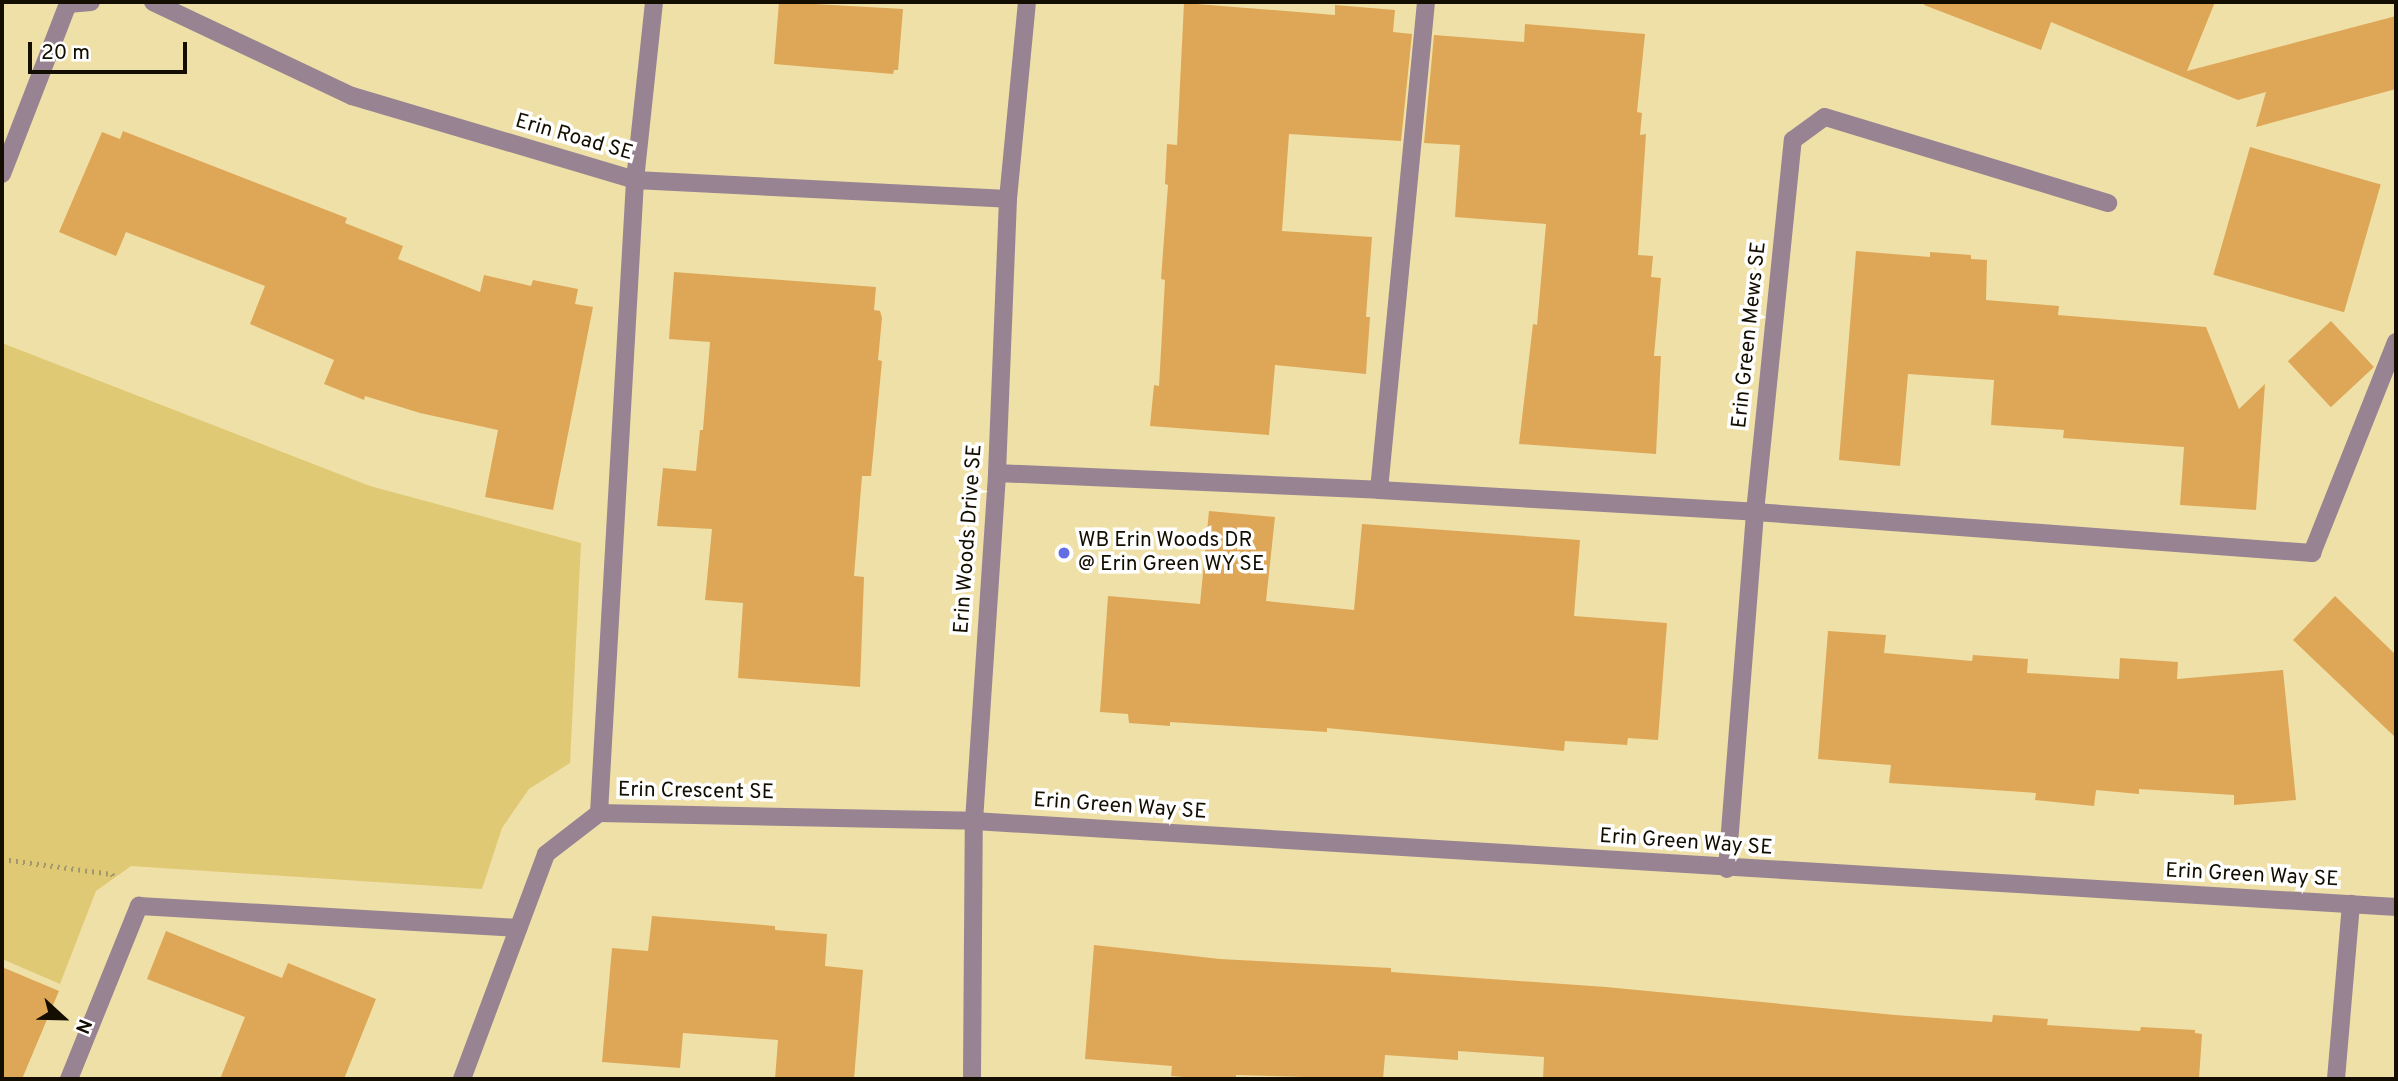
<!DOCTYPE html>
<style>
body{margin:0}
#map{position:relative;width:2398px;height:1081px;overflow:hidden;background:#efe0a7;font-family:Overpass,sans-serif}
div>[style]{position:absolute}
.green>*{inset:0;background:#e0c975}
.building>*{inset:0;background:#dea757;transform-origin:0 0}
.path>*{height:4.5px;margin-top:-2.25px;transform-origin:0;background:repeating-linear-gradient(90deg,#a3976d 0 2px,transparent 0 7px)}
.service>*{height:18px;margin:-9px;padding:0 9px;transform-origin:9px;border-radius:9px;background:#988393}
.minor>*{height:18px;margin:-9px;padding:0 9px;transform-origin:9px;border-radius:9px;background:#988393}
.tertiary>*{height:18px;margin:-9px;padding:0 9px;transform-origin:9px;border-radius:9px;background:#988393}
.dots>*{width:19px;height:19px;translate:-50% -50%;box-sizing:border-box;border:4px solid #fff;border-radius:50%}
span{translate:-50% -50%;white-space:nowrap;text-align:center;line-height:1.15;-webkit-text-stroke:7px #fff;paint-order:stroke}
.street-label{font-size:21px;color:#130e00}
.poi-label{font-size:21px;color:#130e00}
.left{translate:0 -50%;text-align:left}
.frame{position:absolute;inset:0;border:4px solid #130e00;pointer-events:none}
.north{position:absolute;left:28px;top:983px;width:70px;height:70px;-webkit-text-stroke:5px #fff;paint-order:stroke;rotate:112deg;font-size:19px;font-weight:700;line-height:28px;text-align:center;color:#130e00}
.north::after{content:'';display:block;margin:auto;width:24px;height:32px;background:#130e00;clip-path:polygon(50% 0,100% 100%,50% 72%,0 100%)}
.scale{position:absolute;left:28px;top:42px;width:159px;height:32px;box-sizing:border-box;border:4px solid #130e00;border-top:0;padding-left:9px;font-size:21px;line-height:24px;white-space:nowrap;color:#130e00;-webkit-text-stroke:5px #fff;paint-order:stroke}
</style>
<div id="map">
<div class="green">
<i style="clip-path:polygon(2px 343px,370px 486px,581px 543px,570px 763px,529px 789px,502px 828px,482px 889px,131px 866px,96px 891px,60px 984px,2px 959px)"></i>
</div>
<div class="building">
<i style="clip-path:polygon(779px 2px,903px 9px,898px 70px,894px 70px,893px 74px,774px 64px)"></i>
<i style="clip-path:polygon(1925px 2px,2215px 2px,2187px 71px,2396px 16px,2396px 89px,2256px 127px,2266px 92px,2238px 100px,2051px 22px,2041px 50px,1924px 5px)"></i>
<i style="clip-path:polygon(1184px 3px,1335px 15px,1335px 5px,1395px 10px,1393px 32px,1412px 34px,1401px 141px,1289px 134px,1282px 231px,1372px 237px,1366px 317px,1370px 317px,1366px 374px,1275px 365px,1269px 435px,1150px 426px,1154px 385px,1159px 386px,1165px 280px,1161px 279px,1168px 185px,1165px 184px,1167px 144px,1177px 145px)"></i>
<i style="clip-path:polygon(1525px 24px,1645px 34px,1637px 112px,1642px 113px,1640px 135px,1646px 134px,1638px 255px,1653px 256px,1651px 277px,1661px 278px,1654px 356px,1661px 356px,1656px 454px,1519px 444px,1533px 324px,1537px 325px,1546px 224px,1455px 217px,1460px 145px,1424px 143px,1434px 35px,1524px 42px)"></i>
<i style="clip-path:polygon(123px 131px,347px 218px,345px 223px,403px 246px,398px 259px,480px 292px,484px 275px,531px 286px,533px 280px,578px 289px,575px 304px,593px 307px,553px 510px,485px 497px,498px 430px,420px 413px,365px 396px,364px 400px,324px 384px,334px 360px,250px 324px,265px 286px,126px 232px,116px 256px,59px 232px,102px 132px,120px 139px)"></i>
<i style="left:2250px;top:147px;width:136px;height:133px;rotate:16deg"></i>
<i style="clip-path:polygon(1856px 251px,1930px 257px,1930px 252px,1971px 255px,1971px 259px,1987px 260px,1986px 300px,2059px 306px,2058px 315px,2206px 327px,2239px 409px,2265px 384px,2256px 510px,2180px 505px,2184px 447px,2063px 438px,2064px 430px,1991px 425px,1994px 380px,1908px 374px,1900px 466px,1839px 460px)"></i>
<i style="clip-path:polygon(674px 272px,876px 287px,874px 310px,880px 311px,882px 318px,878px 360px,882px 361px,871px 476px,862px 476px,854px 576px,864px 577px,860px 687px,738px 678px,743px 603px,705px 600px,712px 529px,657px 526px,663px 468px,696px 471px,700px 430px,703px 430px,710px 342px,669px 339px)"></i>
<i style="left:2331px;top:321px;width:63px;height:59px;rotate:47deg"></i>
<i style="clip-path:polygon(1209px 511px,1275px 517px,1266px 601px,1354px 610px,1362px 524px,1580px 540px,1574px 616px,1667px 623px,1658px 740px,1628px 738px,1627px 745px,1565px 741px,1564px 751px,1327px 728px,1327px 732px,1170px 722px,1170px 726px,1129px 723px,1128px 714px,1100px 712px,1108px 596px,1200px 604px)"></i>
<i style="clip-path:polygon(2335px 596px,2396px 655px,2396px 738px,2293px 640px)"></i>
<i style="clip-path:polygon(1828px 631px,1886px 635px,1884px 653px,1972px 661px,1973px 655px,2028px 659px,2027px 673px,2119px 679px,2120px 658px,2178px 662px,2177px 679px,2283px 670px,2296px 800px,2234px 805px,2234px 795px,2139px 789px,2139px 794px,2096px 790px,2094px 806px,2035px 800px,2036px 793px,1889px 783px,1891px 765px,1818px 759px)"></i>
<i style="clip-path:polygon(652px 916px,775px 926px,775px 930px,827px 934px,825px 966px,863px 970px,854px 1079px,775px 1079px,778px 1040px,683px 1033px,680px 1068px,602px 1062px,612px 948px,648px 951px)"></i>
<i style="clip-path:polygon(166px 931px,282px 978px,288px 963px,376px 999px,344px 1079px,220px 1079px,245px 1017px,147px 979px)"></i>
<i style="clip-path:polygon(1094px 945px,1220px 959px,1391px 968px,1391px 972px,1606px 987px,1895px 1015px,1992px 1022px,1993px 1015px,2048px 1019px,2047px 1025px,2140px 1031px,2141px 1027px,2195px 1030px,2195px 1033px,2202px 1034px,2199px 1079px,1543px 1079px,1544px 1057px,1458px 1051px,1458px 1060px,1385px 1055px,1383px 1079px,1236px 1075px,1236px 1079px,1212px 1079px,1171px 1076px,1172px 1066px,1085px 1059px)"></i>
<i style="clip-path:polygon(2px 967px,59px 991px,22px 1079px,2px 1079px)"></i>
</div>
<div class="path">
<i style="left:2px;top:859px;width:111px;rotate:7.8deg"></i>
<i style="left:112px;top:874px;width:6px;rotate:51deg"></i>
</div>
<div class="service">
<i style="left:997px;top:473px;width:382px;rotate:2.5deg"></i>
<i style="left:1379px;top:490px;width:377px;rotate:3.3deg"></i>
<i style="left:1755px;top:512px;width:559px;rotate:4.21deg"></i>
<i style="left:2312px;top:553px;width:227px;rotate:-68.3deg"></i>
<i style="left:1379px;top:490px;width:490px;rotate:-84.5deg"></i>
<i style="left:599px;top:813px;width:634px;rotate:-86.74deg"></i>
<i style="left:635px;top:180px;width:179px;rotate:-83.9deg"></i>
<i style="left:69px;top:1079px;width:187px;rotate:-68deg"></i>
<i style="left:139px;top:906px;width:380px;rotate:3.3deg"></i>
<i style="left:2336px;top:1079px;width:176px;rotate:-85.1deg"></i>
</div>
<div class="minor">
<i style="left:153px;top:2px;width:220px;rotate:25.3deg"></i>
<i style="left:352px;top:96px;width:295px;rotate:16.5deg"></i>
<i style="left:635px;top:180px;width:373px;rotate:2.9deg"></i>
<i style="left:2px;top:174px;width:182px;rotate:-68.8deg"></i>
<i style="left:68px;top:4px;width:23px;rotate:-5deg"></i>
<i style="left:1727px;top:869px;width:358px;rotate:-85.5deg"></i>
<i style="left:1755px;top:512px;width:374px;rotate:-84.2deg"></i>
<i style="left:1793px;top:140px;width:39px;rotate:-36deg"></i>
<i style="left:1825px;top:117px;width:296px;rotate:16.9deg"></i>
<i style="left:462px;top:1079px;width:240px;rotate:-69.5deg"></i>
<i style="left:546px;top:854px;width:67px;rotate:-37.7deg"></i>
<i style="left:599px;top:813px;width:375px;rotate:1.2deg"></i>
<i style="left:974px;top:821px;width:1425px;rotate:3.46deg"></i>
</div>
<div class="tertiary">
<i style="left:972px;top:1079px;width:258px;rotate:-89.6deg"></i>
<i style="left:974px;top:821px;width:349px;rotate:-86.2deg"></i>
<i style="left:997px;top:473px;width:274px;rotate:-87.7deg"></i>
<i style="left:1008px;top:199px;width:198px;rotate:-84.5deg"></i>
</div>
<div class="dots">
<i style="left:1064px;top:553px;background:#606de5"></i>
</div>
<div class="street-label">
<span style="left:574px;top:138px;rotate:16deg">Erin Road SE</span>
<span style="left:1750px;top:335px;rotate:-84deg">Erin Green Mews SE</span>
<span style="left:969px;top:539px;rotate:-86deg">Erin Woods Drive SE</span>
<span style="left:696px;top:792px;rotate:1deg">Erin Crescent SE</span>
<span style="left:1120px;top:807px;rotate:4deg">Erin Green Way SE</span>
<span style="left:1686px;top:843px;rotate:4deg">Erin Green Way SE</span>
<span style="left:2252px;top:876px;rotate:3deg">Erin Green Way SE</span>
</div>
<div class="poi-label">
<span class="left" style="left:1078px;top:553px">WB Erin Woods DR<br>@ Erin Green WY SE</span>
</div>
<div class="frame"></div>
<div class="north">N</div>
<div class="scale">20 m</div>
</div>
